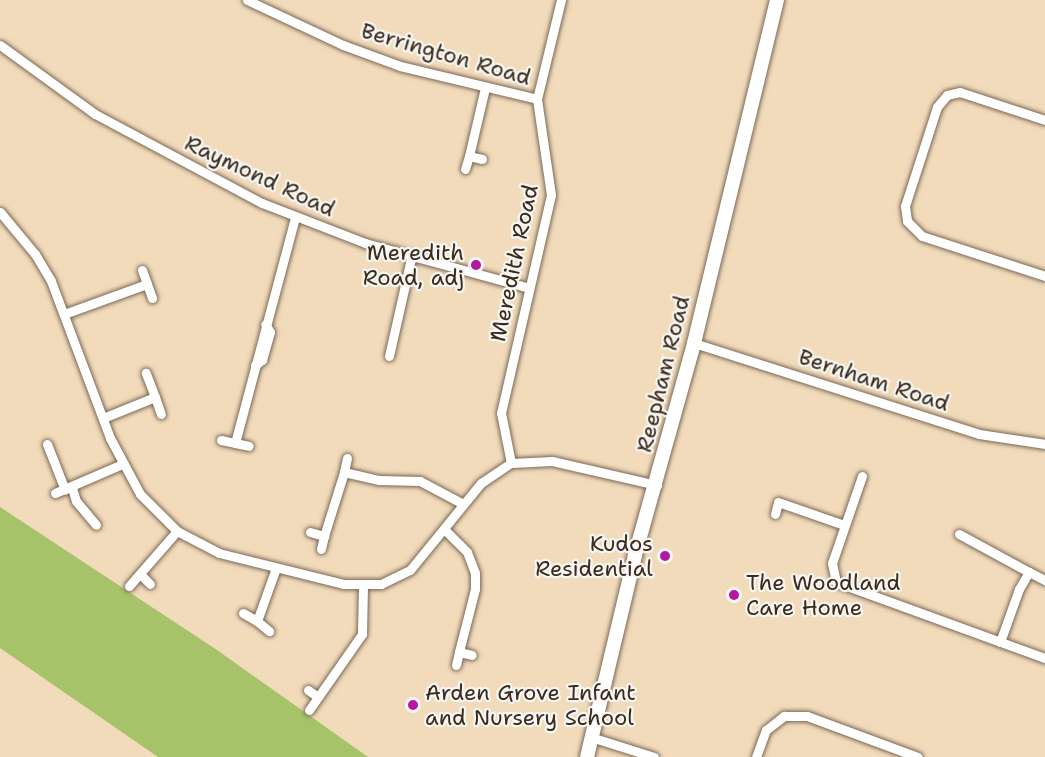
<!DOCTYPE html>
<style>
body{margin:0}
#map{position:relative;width:1045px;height:757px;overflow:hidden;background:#f2dbbb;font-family:"Shantell Sans",sans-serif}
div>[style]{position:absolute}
.green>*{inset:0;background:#a6c36a}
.roads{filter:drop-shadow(0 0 2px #7b6855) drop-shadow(0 0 2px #7b6855)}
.street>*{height:9px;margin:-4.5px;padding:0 4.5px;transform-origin:4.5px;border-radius:4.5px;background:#fff}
.secondary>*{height:14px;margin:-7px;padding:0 7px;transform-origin:7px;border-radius:7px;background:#fff}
.dots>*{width:16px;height:16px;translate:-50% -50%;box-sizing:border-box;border:3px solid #f6f6f2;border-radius:50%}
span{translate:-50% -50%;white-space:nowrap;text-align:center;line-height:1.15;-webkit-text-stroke:4.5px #f6f6f2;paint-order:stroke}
.street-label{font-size:22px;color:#3b2a1e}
.poi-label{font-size:22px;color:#3b2a1e}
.right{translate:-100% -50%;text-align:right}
.left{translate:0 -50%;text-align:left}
</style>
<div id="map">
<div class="green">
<i style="clip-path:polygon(0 507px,217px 650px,368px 757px,158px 757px,0 648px)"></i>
</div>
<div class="roads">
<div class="street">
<i style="left:247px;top:0;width:106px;rotate:25.1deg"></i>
<i style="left:343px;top:45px;width:61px;rotate:20.2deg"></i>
<i style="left:400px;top:66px;width:141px;rotate:13.5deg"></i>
<i style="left:0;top:45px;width:117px;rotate:36deg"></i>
<i style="left:95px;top:114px;width:189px;rotate:28.1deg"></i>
<i style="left:262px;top:203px;width:110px;rotate:21.2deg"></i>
<i style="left:365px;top:243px;width:170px;rotate:15.3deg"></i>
<i style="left:1045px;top:120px;width:89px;rotate:-161.8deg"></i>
<i style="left:960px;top:92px;width:13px;rotate:167deg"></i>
<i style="left:947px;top:95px;width:16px;rotate:130deg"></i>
<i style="left:937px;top:107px;width:104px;rotate:107.9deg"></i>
<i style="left:905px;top:206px;width:15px;rotate:82deg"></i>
<i style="left:907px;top:221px;width:21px;rotate:45deg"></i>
<i style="left:922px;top:236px;width:129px;rotate:18deg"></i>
<i style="left:482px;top:159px;width:13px;rotate:-167deg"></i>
<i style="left:469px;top:156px;width:70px;rotate:-76.8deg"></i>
<i style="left:465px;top:169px;width:14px;rotate:-73deg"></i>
<i style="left:0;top:212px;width:55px;rotate:50.2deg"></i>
<i style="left:35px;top:254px;width:31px;rotate:59deg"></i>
<i style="left:51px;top:281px;width:168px;rotate:69.4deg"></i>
<i style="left:110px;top:438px;width:64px;rotate:61.8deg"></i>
<i style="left:140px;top:494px;width:52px;rotate:45deg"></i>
<i style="left:177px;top:531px;width:47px;rotate:27.6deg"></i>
<i style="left:219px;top:553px;width:128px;rotate:14deg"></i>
<i style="left:343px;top:584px;width:38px"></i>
<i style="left:381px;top:584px;width:32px;rotate:-26deg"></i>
<i style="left:410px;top:570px;width:112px;rotate:-50.8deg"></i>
<i style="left:481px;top:483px;width:36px;rotate:-34deg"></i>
<i style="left:511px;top:463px;width:41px;rotate:-2.8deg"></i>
<i style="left:552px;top:461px;width:108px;rotate:12.9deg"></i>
<i style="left:142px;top:270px;width:15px;rotate:70deg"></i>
<i style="left:64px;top:314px;width:88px;rotate:-19.9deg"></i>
<i style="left:147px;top:284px;width:15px;rotate:70deg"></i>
<i style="left:694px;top:343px;width:299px;rotate:17.7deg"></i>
<i style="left:979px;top:434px;width:67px;rotate:8.6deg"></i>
<i style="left:389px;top:356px;width:100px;rotate:-77.3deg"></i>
<i style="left:255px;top:365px;width:9px;rotate:-36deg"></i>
<i style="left:262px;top:360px;width:29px;rotate:-74deg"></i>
<i style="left:270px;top:332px;width:9px;rotate:-122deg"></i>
<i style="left:155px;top:397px;width:18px;rotate:71deg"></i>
<i style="left:103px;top:418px;width:56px;rotate:-22deg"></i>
<i style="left:155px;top:397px;width:26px;rotate:-111deg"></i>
<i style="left:221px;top:440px;width:14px;rotate:12deg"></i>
<i style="left:235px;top:443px;width:234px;rotate:-75.1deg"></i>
<i style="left:235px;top:443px;width:14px;rotate:12deg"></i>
<i style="left:47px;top:444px;width:49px;rotate:68.6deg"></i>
<i style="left:347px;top:458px;width:14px;rotate:102deg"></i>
<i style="left:344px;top:472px;width:36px;rotate:13deg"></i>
<i style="left:379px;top:480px;width:41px;rotate:1.4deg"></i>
<i style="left:420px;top:481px;width:49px;rotate:28.1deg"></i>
<i style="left:511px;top:463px;width:51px;rotate:-101.3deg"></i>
<i style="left:501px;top:413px;width:224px;rotate:-77.1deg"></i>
<i style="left:551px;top:195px;width:97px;rotate:-98.3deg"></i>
<i style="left:537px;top:99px;width:102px;rotate:-76.4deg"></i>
<i style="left:862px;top:476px;width:92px;rotate:109deg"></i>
<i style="left:832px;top:563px;width:19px;rotate:78deg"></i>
<i style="left:836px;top:582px;width:222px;rotate:20deg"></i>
<i style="left:72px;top:488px;width:14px;rotate:73deg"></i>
<i style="left:76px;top:501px;width:31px;rotate:50deg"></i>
<i style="left:55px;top:493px;width:73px;rotate:-23.4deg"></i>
<i style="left:775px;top:514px;width:12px;rotate:-76deg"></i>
<i style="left:778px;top:502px;width:70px;rotate:19.2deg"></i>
<i style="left:445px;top:530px;width:31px;rotate:45deg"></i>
<i style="left:467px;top:552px;width:22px;rotate:69deg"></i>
<i style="left:475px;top:573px;width:16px;rotate:90deg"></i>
<i style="left:475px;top:589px;width:65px;rotate:104.3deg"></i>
<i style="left:459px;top:652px;width:13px;rotate:13deg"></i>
<i style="left:310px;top:532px;width:15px;rotate:16deg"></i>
<i style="left:324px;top:536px;width:67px;rotate:-72.6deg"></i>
<i style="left:959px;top:534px;width:80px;rotate:28.5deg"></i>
<i style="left:321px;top:549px;width:13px;rotate:-77deg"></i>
<i style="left:140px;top:574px;width:14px;rotate:45deg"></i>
<i style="left:129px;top:586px;width:73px;rotate:-48.9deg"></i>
<i style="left:243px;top:613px;width:16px;rotate:30deg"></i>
<i style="left:257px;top:621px;width:56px;rotate:-70.3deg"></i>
<i style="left:257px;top:621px;width:16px;rotate:40deg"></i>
<i style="left:1000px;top:642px;width:56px;rotate:-70.3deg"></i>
<i style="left:1019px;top:589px;width:20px;rotate:-60deg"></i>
<i style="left:1029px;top:572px;width:18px;rotate:27deg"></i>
<i style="left:456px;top:665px;width:13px;rotate:-77deg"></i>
<i style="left:308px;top:690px;width:12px;rotate:35deg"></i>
<i style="left:309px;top:710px;width:93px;rotate:-55.1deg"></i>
<i style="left:362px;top:634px;width:48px;rotate:-88.8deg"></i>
<i style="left:594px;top:738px;width:63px;rotate:17.6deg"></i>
<i style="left:756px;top:757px;width:29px;rotate:-70deg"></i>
<i style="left:766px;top:730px;width:23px;rotate:-38deg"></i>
<i style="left:784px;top:716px;width:23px"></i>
<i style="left:807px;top:716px;width:118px;rotate:20.3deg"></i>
</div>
<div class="secondary">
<i style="left:587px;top:757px;width:208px;rotate:-76.6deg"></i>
<i style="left:635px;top:555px;width:220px;rotate:-74.4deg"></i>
<i style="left:694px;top:343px;width:353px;rotate:-76.4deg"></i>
</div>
</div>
<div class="dots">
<i style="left:476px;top:265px;background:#b5179e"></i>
<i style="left:665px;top:556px;background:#b5179e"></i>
<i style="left:734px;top:595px;background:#b5179e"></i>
<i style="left:413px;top:705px;background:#b5179e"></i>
</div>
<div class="street-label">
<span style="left:446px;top:54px;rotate:16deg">Berrington Road</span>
<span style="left:260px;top:176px;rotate:25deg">Raymond Road</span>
<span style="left:514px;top:263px;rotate:-78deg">Meredith Road</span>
<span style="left:663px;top:374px;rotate:-76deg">Reepham Road</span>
<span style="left:874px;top:380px;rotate:18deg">Bernham Road</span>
</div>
<div class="poi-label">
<span class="right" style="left:464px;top:265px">Meredith<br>Road, adj</span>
<span class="right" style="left:653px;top:556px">Kudos<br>Residential</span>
<span class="left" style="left:746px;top:595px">The Woodland<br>Care Home</span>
<span class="left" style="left:425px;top:705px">Arden Grove Infant<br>and Nursery School</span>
</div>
</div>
